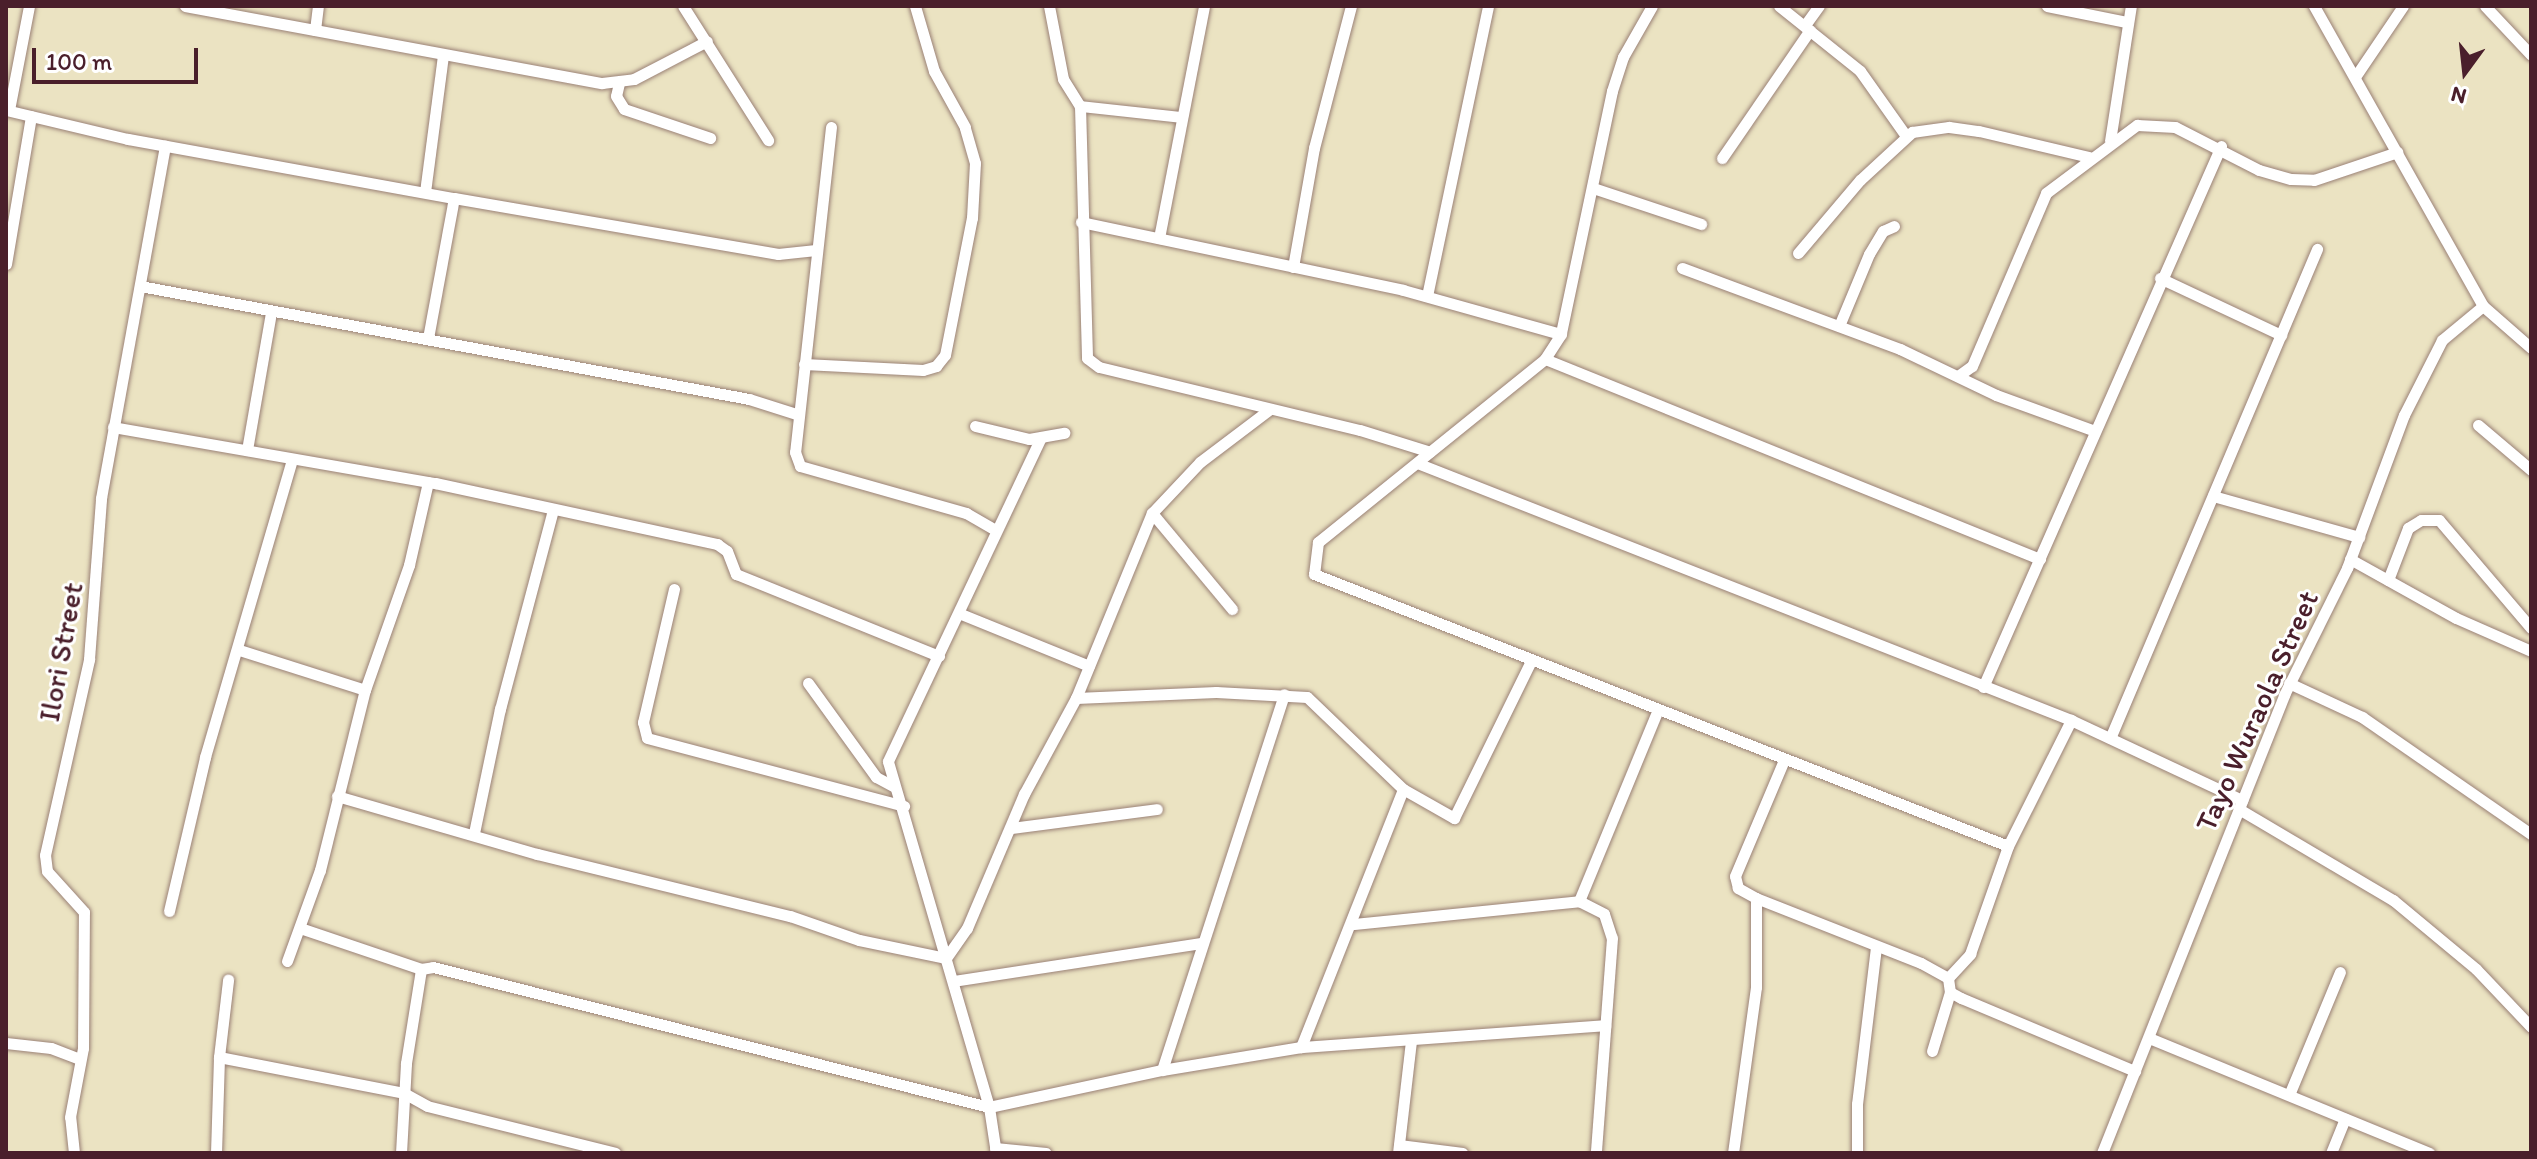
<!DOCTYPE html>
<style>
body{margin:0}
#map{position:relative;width:2537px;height:1159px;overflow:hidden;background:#ebe3c2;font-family:Itim,sans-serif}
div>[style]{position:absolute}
.roads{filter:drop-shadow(0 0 2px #9a8176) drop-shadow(0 0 2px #9a8176)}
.minor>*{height:11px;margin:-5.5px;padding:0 5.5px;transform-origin:5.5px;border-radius:5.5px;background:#fff}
span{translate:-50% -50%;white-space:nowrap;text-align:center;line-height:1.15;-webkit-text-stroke:6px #fff;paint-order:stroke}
.street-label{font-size:30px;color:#4a1f2b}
.frame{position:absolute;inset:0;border:8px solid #4a1f2b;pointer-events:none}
.north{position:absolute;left:2425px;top:32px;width:80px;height:80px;-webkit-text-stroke:6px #fff;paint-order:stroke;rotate:195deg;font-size:22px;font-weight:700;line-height:32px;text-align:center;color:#4a1f2b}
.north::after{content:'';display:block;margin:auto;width:28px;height:36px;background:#4a1f2b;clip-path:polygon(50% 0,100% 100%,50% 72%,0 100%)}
.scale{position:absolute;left:32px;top:48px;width:166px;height:36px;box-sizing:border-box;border:4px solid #4a1f2b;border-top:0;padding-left:10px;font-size:24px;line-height:28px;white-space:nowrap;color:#4a1f2b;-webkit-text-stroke:6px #fff;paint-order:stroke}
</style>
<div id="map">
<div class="roads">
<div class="minor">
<i style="left:185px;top:6px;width:424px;rotate:10.5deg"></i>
<i style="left:602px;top:83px;width:32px;rotate:-7deg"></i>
<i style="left:634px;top:79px;width:82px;rotate:-27.5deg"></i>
<i style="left:683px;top:6px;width:159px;rotate:57.6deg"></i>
<i style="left:1049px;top:6px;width:74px;rotate:79.1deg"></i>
<i style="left:1063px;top:79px;width:32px;rotate:58deg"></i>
<i style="left:1080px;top:106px;width:252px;rotate:88.4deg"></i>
<i style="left:1087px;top:358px;width:15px;rotate:37deg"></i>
<i style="left:1099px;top:367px;width:268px;rotate:13.6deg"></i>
<i style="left:1360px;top:430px;width:73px;rotate:17.4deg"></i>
<i style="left:1652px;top:6px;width:59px;rotate:119.6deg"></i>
<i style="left:1623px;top:57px;width:36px;rotate:108deg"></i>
<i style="left:1612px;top:91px;width:248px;rotate:101.9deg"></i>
<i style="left:1561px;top:334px;width:30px;rotate:123deg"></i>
<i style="left:1545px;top:359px;width:292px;rotate:141.1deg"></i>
<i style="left:1318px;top:542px;width:32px;rotate:97deg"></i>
<i style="left:1314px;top:574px;width:745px;rotate:21.4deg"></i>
<i style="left:1779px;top:6px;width:104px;rotate:38.7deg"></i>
<i style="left:1860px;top:71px;width:80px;rotate:54.7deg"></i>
<i style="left:2047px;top:6px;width:81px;rotate:11.4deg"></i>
<i style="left:2314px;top:6px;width:344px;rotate:60.6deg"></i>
<i style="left:2483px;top:306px;width:64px;rotate:41.2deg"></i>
<i style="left:2485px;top:6px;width:67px;rotate:46.8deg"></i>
<i style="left:1805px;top:25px;width:24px;rotate:-54deg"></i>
<i style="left:315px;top:30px;width:24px;rotate:-83deg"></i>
<i style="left:2355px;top:77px;width:86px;rotate:-55.9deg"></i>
<i style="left:619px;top:83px;width:13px;rotate:103deg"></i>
<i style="left:616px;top:96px;width:15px;rotate:58deg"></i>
<i style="left:624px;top:109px;width:91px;rotate:18.6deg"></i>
<i style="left:1080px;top:106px;width:102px;rotate:6.2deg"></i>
<i style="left:6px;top:110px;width:125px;rotate:13.4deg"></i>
<i style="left:128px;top:139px;width:331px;rotate:10.3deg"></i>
<i style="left:454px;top:198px;width:329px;rotate:9.8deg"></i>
<i style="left:778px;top:254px;width:38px;rotate:-6deg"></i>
<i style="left:9px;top:110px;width:106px;rotate:-79.1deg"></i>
<i style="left:831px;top:127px;width:327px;rotate:96.3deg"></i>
<i style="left:795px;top:452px;width:15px;rotate:70deg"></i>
<i style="left:800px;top:466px;width:173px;rotate:15.8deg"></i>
<i style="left:966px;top:513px;width:32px;rotate:30deg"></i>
<i style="left:2110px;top:141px;width:137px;rotate:-81.2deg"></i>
<i style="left:1722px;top:158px;width:155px;rotate:-55.5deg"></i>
<i style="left:1593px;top:188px;width:114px;rotate:18.4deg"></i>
<i style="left:425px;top:192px;width:138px;rotate:-82.5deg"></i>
<i style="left:1081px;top:222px;width:329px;rotate:11.9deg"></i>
<i style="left:1403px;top:290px;width:164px;rotate:15.6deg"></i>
<i style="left:1159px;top:238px;width:236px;rotate:-79deg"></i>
<i style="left:1798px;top:253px;width:96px;rotate:-49.7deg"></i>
<i style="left:1860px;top:180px;width:71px;rotate:-42.7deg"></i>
<i style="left:1912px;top:132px;width:37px;rotate:-8deg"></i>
<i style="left:1949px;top:127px;width:30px;rotate:8deg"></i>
<i style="left:1979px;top:131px;width:113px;rotate:13.3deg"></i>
<i style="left:6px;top:264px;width:150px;rotate:-80.4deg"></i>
<i style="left:1293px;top:267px;width:121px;rotate:-80deg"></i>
<i style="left:1314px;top:148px;width:147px;rotate:-75.4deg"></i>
<i style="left:1682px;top:268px;width:233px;rotate:20.4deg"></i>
<i style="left:1900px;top:349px;width:106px;rotate:25.6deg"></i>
<i style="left:1996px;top:395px;width:105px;rotate:20deg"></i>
<i style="left:2160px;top:278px;width:134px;rotate:25.2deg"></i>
<i style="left:140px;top:286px;width:619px;rotate:10.51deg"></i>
<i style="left:749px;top:399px;width:52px;rotate:17.7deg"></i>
<i style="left:1427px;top:296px;width:296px;rotate:-78.1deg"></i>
<i style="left:1839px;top:326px;width:78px;rotate:-67.4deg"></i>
<i style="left:1869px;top:254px;width:27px;rotate:-59deg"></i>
<i style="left:1883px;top:231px;width:12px;rotate:-24deg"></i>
<i style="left:428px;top:338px;width:142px;rotate:-79.5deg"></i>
<i style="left:1545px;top:359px;width:534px;rotate:22deg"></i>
<i style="left:804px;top:364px;width:119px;rotate:2.9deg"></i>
<i style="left:923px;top:370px;width:14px;rotate:-17deg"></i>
<i style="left:936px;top:366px;width:14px;rotate:-51deg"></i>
<i style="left:945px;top:355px;width:140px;rotate:-78.9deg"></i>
<i style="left:972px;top:218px;width:55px;rotate:-86.9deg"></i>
<i style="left:975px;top:163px;width:37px;rotate:-106deg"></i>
<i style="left:965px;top:127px;width:64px;rotate:-119deg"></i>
<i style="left:934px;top:71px;width:68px;rotate:-106.3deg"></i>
<i style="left:1958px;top:376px;width:17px;rotate:-36deg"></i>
<i style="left:1972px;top:366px;width:188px;rotate:-66.8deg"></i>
<i style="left:2046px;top:193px;width:114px;rotate:-36.8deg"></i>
<i style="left:2137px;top:125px;width:38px;rotate:3deg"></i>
<i style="left:2175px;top:127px;width:94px;rotate:27.1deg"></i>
<i style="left:2259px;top:170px;width:33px;rotate:16deg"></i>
<i style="left:2291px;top:179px;width:23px;rotate:2deg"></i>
<i style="left:2314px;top:180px;width:88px;rotate:-18.6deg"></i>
<i style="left:2478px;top:425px;width:70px;rotate:40.3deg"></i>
<i style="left:975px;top:426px;width:56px;rotate:13.5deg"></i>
<i style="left:1029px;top:439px;width:36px;rotate:-10deg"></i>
<i style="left:113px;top:427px;width:327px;rotate:9.9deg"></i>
<i style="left:435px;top:483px;width:289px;rotate:12.2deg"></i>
<i style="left:717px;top:544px;width:12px;rotate:35deg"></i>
<i style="left:727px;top:551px;width:25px;rotate:69deg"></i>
<i style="left:736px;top:574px;width:219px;rotate:22deg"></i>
<i style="left:247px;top:450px;width:139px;rotate:-80.1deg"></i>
<i style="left:1417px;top:463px;width:703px;rotate:21.45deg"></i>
<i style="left:2071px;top:720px;width:189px;rotate:25.1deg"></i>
<i style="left:2213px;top:496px;width:152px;rotate:15.7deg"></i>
<i style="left:1152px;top:513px;width:125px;rotate:50.2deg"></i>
<i style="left:2350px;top:559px;width:121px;rotate:29.1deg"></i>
<i style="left:2456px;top:618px;width:82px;rotate:23.7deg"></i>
<i style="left:2388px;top:580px;width:56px;rotate:-69deg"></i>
<i style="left:2408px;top:528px;width:15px;rotate:-32deg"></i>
<i style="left:2421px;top:520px;width:18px"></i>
<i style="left:2439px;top:520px;width:142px;rotate:49.6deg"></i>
<i style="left:674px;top:589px;width:137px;rotate:103.1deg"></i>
<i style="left:643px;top:722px;width:16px;rotate:76deg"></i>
<i style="left:647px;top:738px;width:266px;rotate:14.8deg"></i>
<i style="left:961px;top:614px;width:138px;rotate:22.1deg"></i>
<i style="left:239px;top:650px;width:132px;rotate:17.6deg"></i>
<i style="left:808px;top:683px;width:116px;rotate:54.1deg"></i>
<i style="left:876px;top:777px;width:19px;rotate:28deg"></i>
<i style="left:2289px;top:683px;width:81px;rotate:25deg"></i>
<i style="left:2362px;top:717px;width:206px;rotate:34.7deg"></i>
<i style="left:1983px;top:687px;width:591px;rotate:-66.25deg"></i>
<i style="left:1076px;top:698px;width:140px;rotate:-2.5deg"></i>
<i style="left:1216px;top:692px;width:91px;rotate:3.1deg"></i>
<i style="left:1307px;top:697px;width:133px;rotate:43.8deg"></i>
<i style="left:1403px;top:789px;width:59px;rotate:29.6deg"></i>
<i style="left:1454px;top:818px;width:175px;rotate:-63.9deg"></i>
<i style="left:2111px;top:736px;width:529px;rotate:-67.07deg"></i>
<i style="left:337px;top:796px;width:208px;rotate:16.2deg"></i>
<i style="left:537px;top:854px;width:260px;rotate:13.8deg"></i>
<i style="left:790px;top:916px;width:73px;rotate:19.2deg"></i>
<i style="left:859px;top:940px;width:89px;rotate:11.7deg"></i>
<i style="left:946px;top:958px;width:37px;rotate:-55deg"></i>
<i style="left:967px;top:928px;width:146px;rotate:-67deg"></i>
<i style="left:1024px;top:794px;width:109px;rotate:-61.6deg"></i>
<i style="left:1076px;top:698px;width:200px;rotate:-67.7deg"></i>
<i style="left:1152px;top:513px;width:70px;rotate:-46.7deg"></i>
<i style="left:1200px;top:462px;width:88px;rotate:-37.1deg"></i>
<i style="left:2239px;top:809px;width:179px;rotate:30.6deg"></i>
<i style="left:2393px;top:900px;width:108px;rotate:39.7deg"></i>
<i style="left:2476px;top:969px;width:80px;rotate:46.5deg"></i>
<i style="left:1011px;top:828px;width:147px;rotate:-7.4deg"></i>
<i style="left:474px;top:833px;width:127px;rotate:-78.2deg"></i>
<i style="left:500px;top:709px;width:206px;rotate:-75.1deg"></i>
<i style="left:1756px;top:898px;width:177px;rotate:21.5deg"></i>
<i style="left:1921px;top:963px;width:31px;rotate:29deg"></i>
<i style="left:1579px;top:901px;width:204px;rotate:-67.6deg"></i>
<i style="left:169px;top:911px;width:158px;rotate:-76.8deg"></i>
<i style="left:205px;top:757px;width:310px;rotate:-73.7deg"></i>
<i style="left:1354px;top:924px;width:226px;rotate:-5.8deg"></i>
<i style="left:1579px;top:901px;width:28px;rotate:27deg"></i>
<i style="left:1604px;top:914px;width:25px;rotate:72deg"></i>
<i style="left:1612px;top:938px;width:216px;rotate:94.3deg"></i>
<i style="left:300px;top:928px;width:128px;rotate:18.7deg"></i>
<i style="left:421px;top:969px;width:12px;rotate:-9deg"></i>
<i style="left:433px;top:967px;width:573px;rotate:14.13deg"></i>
<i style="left:989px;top:1107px;width:177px;rotate:-12.1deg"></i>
<i style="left:1162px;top:1070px;width:141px;rotate:-9.4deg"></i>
<i style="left:1301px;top:1047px;width:305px;rotate:-4.1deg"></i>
<i style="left:287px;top:961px;width:97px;rotate:-70.1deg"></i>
<i style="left:320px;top:870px;width:186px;rotate:-76deg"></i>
<i style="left:365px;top:690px;width:133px;rotate:-70.6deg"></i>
<i style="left:409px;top:565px;width:85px;rotate:-77.1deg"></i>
<i style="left:1948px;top:978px;width:33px;rotate:-47deg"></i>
<i style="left:1970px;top:954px;width:114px;rotate:-70.6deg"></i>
<i style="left:2008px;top:846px;width:141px;rotate:-63.4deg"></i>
<i style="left:1948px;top:978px;width:14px;rotate:82deg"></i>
<i style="left:1950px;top:992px;width:13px;rotate:29deg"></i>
<i style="left:1961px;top:998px;width:189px;rotate:22.8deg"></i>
<i style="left:953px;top:981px;width:252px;rotate:-8.7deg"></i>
<i style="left:2149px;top:1038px;width:303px;rotate:22.3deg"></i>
<i style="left:6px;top:1043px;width:45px;rotate:6.3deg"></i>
<i style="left:51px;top:1048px;width:31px;rotate:21deg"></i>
<i style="left:1301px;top:1047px;width:277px;rotate:-68.4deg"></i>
<i style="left:1932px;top:1051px;width:62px;rotate:-73deg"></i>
<i style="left:219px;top:1057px;width:188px;rotate:11deg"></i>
<i style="left:404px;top:1093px;width:26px;rotate:29deg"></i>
<i style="left:427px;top:1106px;width:194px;rotate:14deg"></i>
<i style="left:1162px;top:1070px;width:395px;rotate:-72deg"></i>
<i style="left:2289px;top:1095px;width:133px;rotate:-67.5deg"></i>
<i style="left:1399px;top:1145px;width:64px;rotate:7.2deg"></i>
<i style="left:995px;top:1148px;width:51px;rotate:5.6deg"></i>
<i style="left:74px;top:1153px;width:36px;rotate:-96deg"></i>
<i style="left:70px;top:1117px;width:70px;rotate:-79.3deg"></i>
<i style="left:83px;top:1048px;width:136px;rotate:-89.6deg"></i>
<i style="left:84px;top:912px;width:55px;rotate:-132.1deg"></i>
<i style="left:47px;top:871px;width:16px;rotate:-97deg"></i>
<i style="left:45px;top:855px;width:201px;rotate:-77.3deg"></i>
<i style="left:89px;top:659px;width:161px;rotate:-85.7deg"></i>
<i style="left:101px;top:498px;width:358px;rotate:-79.7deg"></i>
<i style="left:216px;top:1153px;width:96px;rotate:-88.2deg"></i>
<i style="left:219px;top:1057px;width:78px;rotate:-83.3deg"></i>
<i style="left:401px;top:1153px;width:90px;rotate:-86.8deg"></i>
<i style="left:406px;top:1063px;width:95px;rotate:-80.9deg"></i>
<i style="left:996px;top:1153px;width:47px;rotate:-98.7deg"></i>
<i style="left:989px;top:1107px;width:360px;rotate:-106.3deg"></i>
<i style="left:888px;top:761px;width:356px;rotate:-64.7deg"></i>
<i style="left:1398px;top:1153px;width:113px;rotate:-83.4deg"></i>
<i style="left:1733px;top:1153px;width:168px;rotate:-82.1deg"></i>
<i style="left:1756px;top:987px;width:89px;rotate:-90deg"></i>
<i style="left:1756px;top:898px;width:21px;rotate:-151deg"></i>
<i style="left:1738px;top:888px;width:12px;rotate:-104deg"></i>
<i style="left:1735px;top:876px;width:126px;rotate:-67.1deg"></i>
<i style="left:1857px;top:1153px;width:49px;rotate:-90deg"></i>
<i style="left:1857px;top:1104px;width:159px;rotate:-83.1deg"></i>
<i style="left:2102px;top:1153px;width:493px;rotate:-68.3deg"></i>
<i style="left:2284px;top:695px;width:142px;rotate:-63.6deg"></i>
<i style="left:2347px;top:568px;width:163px;rotate:-69.6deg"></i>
<i style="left:2404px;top:415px;width:84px;rotate:-63.1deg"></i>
<i style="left:2442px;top:340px;width:53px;rotate:-39.7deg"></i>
<i style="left:2331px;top:1153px;width:37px;rotate:-68deg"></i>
</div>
</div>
<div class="street-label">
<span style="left:61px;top:652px;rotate:-80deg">Ilori Street</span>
<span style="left:2257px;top:711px;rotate:-66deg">Tayo Wuraola Street</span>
</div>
<div class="frame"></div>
<div class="north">N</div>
<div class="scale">100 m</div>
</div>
